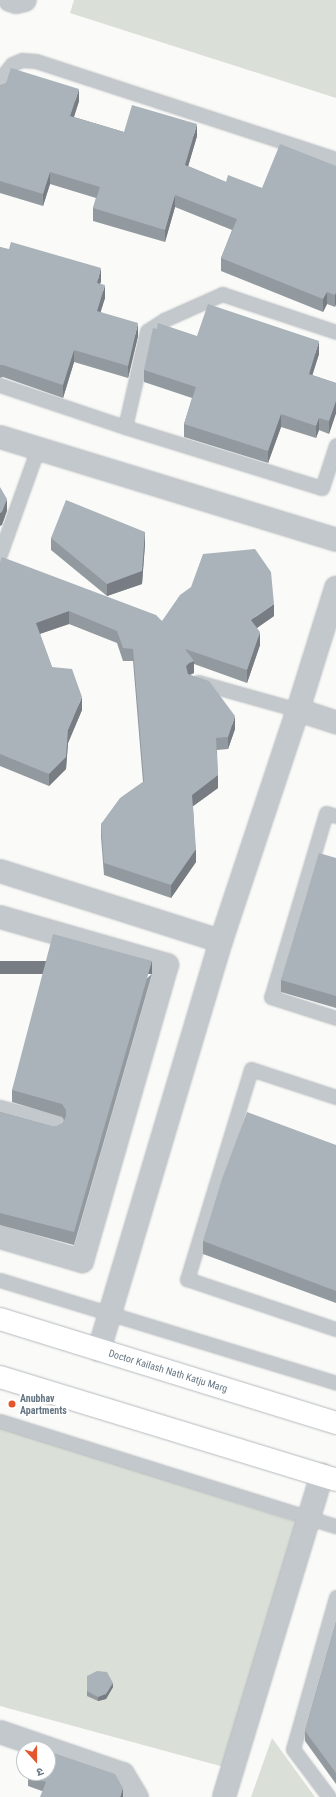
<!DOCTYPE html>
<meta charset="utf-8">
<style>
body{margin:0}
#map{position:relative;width:336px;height:1797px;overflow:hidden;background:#fafaf8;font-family:"Roboto Condensed","Noto Sans Devanagari",sans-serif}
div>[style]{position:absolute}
.green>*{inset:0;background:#dadfd7}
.roads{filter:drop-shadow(0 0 1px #b5babe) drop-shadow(0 0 1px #b5babe)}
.lane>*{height:13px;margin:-6.5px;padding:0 6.5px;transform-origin:6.5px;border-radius:6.5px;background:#c3c8cc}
.street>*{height:22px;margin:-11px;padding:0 11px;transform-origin:11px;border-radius:11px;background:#c3c8cc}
.primary>*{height:22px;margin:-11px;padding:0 11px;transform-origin:11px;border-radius:11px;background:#fff}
.wall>*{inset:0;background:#929a9f}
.shaded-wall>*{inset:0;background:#777d82;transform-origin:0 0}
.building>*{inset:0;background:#aab3b9}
.dots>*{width:11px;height:11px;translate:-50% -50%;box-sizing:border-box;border:2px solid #fff;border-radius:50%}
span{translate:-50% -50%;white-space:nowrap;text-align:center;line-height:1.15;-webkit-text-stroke:4px #fff;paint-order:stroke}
.street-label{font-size:10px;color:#657683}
.poi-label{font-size:10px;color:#657683;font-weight:700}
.left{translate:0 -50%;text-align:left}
.north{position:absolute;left:16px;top:1741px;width:40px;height:40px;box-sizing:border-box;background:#fff;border:1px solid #c1c8cd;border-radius:50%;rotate:159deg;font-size:11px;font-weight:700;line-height:16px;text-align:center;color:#657683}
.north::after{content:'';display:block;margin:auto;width:14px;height:18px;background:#e4572e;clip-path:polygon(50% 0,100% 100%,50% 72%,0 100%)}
</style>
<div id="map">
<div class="green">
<i style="clip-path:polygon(74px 0,336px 0,336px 98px,70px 13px)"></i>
<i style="clip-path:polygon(0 1427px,300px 1523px,224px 1767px,0 1706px)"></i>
<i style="clip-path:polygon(272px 1738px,315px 1797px,251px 1797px)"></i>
</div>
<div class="roads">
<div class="lane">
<i style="left:0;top:90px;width:16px;rotate:-76deg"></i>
<i style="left:4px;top:74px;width:13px;rotate:-51deg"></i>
<i style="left:12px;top:64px;width:11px;rotate:-22deg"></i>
<i style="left:22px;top:60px;width:14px;rotate:4deg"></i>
<i style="left:36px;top:61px;width:316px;rotate:18.1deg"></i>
<i style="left:0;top:385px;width:132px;rotate:18.6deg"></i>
<i style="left:125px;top:427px;width:206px;rotate:17.2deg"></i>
<i style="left:322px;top:488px;width:45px;rotate:-72deg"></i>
<i style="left:125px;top:427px;width:98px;rotate:-77.1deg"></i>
<i style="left:147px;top:331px;width:20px;rotate:-33deg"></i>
<i style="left:164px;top:320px;width:64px;rotate:-24.1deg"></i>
<i style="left:222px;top:294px;width:120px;rotate:18.4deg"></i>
<i style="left:0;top:554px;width:113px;rotate:-70.3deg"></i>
<i style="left:198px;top:682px;width:104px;rotate:15.6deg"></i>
<i style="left:336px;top:816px;width:10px;rotate:-163deg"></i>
<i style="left:326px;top:813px;width:192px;rotate:106.6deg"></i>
<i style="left:271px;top:997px;width:68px;rotate:17.9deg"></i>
<i style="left:336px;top:1097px;width:89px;rotate:-161.8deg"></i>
<i style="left:251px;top:1069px;width:220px;rotate:106.9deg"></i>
<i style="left:187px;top:1279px;width:157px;rotate:18.6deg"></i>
<i style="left:0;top:1280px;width:351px;rotate:17deg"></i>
<i style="left:0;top:1421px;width:352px;rotate:17.4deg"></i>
<i style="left:329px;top:1797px;width:60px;rotate:-126.9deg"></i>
<i style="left:293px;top:1749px;width:158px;rotate:-74.2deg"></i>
</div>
<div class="street">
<i style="left:10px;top:0;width:6px;rotate:18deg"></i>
<i style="left:16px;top:2px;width:9px;rotate:-13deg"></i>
<i style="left:0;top:437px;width:351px;rotate:17deg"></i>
<i style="left:298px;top:710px;width:40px;rotate:18deg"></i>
<i style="left:0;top:871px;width:232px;rotate:17.6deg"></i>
<i style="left:0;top:917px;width:174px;rotate:16deg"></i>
<i style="left:167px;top:965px;width:308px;rotate:106deg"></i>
<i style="left:82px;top:1261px;width:85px;rotate:-163.7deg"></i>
<i style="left:0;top:1112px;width:56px;rotate:14.5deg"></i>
<i style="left:99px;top:1350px;width:427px;rotate:-73.4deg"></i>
<i style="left:221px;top:941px;width:243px;rotate:-71.6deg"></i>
<i style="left:298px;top:710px;width:128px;rotate:-72.7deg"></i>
<i style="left:0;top:1732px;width:130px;rotate:18.9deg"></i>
<i style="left:123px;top:1774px;width:27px;rotate:59deg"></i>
<i style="left:224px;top:1797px;width:337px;rotate:-73.1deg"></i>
</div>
<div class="primary">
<i style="left:0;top:1319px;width:352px;rotate:17.2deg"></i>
<i style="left:0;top:1377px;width:351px;rotate:17deg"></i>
</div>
</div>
<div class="wall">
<i style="clip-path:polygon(0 85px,79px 101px,74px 117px,124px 132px,197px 136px,188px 166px,226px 182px,262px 188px,336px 166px,336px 304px,335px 307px,327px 304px,323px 312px,221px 271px,221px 258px,232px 230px,175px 207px,165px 242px,93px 221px,93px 208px,96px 198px,50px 184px,43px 206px,0 193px)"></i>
<i style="clip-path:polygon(0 247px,101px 281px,100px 284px,105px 298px,100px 312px,138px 336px,128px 378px,74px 362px,63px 398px,3px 377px,0 378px)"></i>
<i style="clip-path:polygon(197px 336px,319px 354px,312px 375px,336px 383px,336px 413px,329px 434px,319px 430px,316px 438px,281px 427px,268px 463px,184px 437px,184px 424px,192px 398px,144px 382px,144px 370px)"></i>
<i style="clip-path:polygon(51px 538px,145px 544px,142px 584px,107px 596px,51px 550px)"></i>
<i style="clip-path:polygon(0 562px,162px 621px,274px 616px,257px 628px,260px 645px,247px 683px,194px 664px,194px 673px,190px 675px,235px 729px,228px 749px,217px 750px,218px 788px,193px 806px,196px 862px,171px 898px,104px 875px,101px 837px,101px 824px,143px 782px,133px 661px,123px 661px,117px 643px,69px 624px,40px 634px,52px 667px,82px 710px,68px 743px,66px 769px,49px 786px,0 766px)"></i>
<i style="clip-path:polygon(336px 858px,336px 1008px,281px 992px,281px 980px)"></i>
<i style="clip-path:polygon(152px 974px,74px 1245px,0 1225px,0 1112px,51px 1126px,57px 1126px,63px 1123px,64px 1120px,62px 1117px,12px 1102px,12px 1090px)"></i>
<i style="clip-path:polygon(336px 1145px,336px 1303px,203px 1254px,203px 1241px)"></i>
<i style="clip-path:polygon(336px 1622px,336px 1784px,305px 1741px,305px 1731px)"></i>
<i style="clip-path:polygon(87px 1676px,113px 1687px,106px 1699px,98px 1701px,87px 1696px)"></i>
<i style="clip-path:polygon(28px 1776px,123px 1797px,42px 1791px,28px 1786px)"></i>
</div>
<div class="shaded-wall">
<i style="clip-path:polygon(79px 89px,79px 101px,70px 129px,70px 116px)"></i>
<i style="clip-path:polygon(197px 124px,197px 136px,185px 177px,185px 165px)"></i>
<i style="clip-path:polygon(50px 172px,50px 184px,43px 206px,43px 194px)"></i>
<i style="clip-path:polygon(175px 195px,175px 207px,165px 242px,165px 230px)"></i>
<i style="clip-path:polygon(101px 268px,101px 281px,97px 295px,97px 283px)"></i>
<i style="clip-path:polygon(105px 285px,105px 298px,97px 324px,97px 311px)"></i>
<i style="clip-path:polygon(327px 292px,327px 304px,323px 312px,323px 299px)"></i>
<i style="clip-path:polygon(336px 292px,336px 304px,335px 307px,335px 295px)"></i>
<i style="clip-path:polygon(138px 323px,138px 336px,128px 378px,128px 366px)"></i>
<i style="clip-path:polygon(319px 341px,319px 354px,309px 386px,309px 374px)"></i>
<i style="clip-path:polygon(74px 350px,74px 362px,63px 398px,63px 385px)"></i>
<i style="clip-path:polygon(336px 401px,336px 413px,329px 434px,329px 421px)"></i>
<i style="clip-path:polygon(281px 414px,281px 427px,268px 463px,268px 451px)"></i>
<i style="clip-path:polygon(319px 418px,319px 430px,316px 438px,316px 426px)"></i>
<i style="clip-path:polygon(7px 499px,7px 511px,2px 525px,0 526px,0 513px)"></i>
<i style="clip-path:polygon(145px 532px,145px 544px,142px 584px,107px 596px,107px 584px)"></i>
<i style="clip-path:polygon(274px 604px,274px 616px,251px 632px,251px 620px)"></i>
<i style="clip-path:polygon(69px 611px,69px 624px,36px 635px,36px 623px)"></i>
<i style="clip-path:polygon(260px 632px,260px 645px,247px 683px,247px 670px)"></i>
<i style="clip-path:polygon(194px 661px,194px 673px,189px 675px,186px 678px,186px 666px,189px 663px)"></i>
<i style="clip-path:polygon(82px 697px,82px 710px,68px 743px,66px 769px,49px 786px,49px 774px)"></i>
<i style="clip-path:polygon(235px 716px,235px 729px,228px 749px,228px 737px)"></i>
<i style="clip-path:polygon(218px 775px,218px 788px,192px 807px,192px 795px)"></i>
<i style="clip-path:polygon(196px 849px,196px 862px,171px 898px,171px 885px)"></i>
<i style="left:152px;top:961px;width:13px;height:282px;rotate:90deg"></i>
<i style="clip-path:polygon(113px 1683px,113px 1687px,106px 1699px,98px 1701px,98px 1697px)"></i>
<i style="clip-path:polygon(123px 1788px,123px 1797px,120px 1797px)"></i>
</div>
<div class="building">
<i style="clip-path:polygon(11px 68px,79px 89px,70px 116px,124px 132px,132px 105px,197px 124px,185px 165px,226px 182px,228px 175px,262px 188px,280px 144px,336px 166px,336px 292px,335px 295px,327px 292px,323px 299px,221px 258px,237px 219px,175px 195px,165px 230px,93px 208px,100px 187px,50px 172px,43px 194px,0 181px,0 85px,6px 83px)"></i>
<i style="clip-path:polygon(11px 242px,101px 268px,97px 283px,105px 285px,97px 311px,138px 323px,128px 366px,74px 350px,63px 385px,3px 365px,0 365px,0 247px,9px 249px)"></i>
<i style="clip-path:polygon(208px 304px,319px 341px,309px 374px,336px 383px,336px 401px,329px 421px,319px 418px,316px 426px,281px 414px,268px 451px,184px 424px,196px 387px,144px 370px,153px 328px,157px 329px,158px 323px,197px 336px)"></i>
<i style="clip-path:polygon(0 487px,7px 499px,2px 512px,0 513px)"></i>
<i style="clip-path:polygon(66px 500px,145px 532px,142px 571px,107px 584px,51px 538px)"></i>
<i style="clip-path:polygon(255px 549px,271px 572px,274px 604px,251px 620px,260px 632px,247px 670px,185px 649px,194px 661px,189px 663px,186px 666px,188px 674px,209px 681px,235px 716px,228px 737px,216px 738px,218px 775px,192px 795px,196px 849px,171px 885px,104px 863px,101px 824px,120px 798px,144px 781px,133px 649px,123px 648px,117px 631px,69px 611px,36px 623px,52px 667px,72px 669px,82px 697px,68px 730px,66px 757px,49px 774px,0 754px,0 562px,2px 557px,156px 615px,162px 621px,180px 595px,191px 587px,203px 554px)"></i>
<i style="clip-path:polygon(319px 853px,336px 858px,336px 996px,281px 980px)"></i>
<i style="clip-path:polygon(53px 934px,152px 961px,74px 1232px,0 1213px,0 1112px,51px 1126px,57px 1126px,63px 1123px,66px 1116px,66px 1110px,62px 1104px,12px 1090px)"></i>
<i style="clip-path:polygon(247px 1112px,336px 1145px,336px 1291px,203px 1241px,222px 1179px)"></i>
<i style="clip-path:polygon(336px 1622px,336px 1773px,305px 1731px)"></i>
<i style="clip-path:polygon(97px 1671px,107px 1672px,113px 1683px,106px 1694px,98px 1697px,87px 1691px,87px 1676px)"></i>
<i style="clip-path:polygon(48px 1751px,115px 1774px,123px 1788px,120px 1797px,40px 1797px,46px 1782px,28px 1776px,29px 1773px,48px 1773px)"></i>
</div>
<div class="dots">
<i style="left:12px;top:1404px;background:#e4572e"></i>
</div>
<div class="street-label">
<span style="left:168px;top:1371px;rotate:17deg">Doctor Kailash Nath Katju Marg</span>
</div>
<div class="poi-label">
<span class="left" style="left:20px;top:1404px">Anubhav<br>Apartments</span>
</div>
<div class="north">उ</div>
</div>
